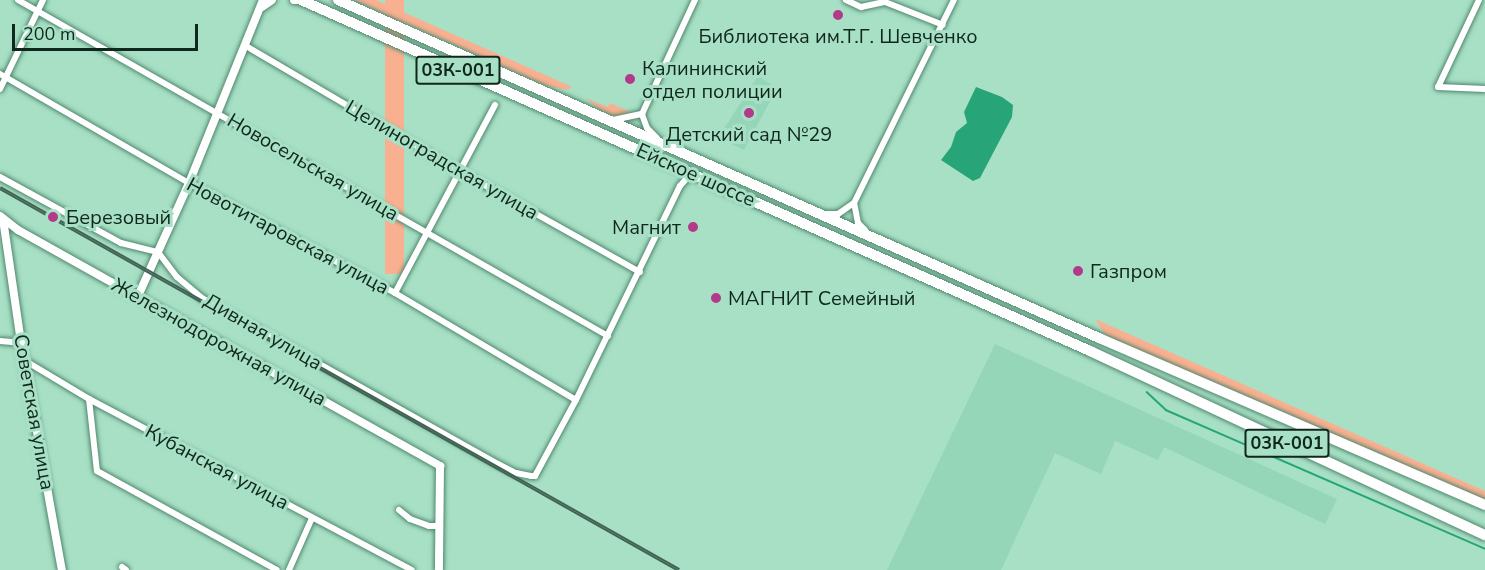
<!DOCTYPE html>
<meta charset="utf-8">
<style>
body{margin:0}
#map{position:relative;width:1485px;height:570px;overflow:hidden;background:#a7e0c5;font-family:"Nunito Sans",sans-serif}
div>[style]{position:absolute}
.built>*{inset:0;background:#94d6b7}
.green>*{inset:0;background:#f9b091;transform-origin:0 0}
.water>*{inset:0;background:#28a578}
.stream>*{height:1.5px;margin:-0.75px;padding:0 0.75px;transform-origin:0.75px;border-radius:0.75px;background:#28a578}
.roads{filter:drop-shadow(0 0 2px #51886f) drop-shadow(0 0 2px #51886f)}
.minor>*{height:6px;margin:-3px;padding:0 3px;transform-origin:3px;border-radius:3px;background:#fff}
.tertiary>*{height:8px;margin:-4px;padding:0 4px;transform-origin:4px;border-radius:4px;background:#fff}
.primary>*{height:10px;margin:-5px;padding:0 5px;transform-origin:5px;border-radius:5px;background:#fff}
.rail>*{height:4px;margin-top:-2px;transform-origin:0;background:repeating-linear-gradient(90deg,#a7e0c5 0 4.5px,#416354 0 9px);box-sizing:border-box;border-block:2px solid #416354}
.dots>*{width:16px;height:16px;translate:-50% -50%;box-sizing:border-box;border:3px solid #a7e0c5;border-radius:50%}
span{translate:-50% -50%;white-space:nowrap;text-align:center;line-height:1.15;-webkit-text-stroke:6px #a7e0c5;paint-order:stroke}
.shield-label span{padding:2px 4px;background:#a7e0c5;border:2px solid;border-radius:4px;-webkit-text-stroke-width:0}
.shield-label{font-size:18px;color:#10271d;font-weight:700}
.poi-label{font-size:20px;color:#10271d}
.left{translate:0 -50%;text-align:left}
.right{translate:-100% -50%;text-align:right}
.street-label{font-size:20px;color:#10271d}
.scale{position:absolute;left:12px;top:24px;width:186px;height:27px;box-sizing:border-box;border:3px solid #10271d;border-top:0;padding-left:8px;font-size:18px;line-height:21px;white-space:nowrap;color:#10271d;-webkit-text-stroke:4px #a7e0c5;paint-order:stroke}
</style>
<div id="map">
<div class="built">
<i style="clip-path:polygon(758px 76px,777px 88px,744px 150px,718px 138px)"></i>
<i style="clip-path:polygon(995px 344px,1337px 499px,1325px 524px,1164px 447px,1158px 460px,1115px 441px,1101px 474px,1055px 453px,1001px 570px,887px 570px)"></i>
</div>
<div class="green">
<i style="clip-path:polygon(354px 0,376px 0,572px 87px,566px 90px,544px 85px)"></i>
<i style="left:385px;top:0;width:19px;height:274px"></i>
<i style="clip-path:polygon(585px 98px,608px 107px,610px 103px,635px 114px,617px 118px,600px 110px)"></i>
<i style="clip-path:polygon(1095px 319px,1485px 491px,1485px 500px,1106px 336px)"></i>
</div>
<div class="water">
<i style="clip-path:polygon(976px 87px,1002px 97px,1013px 105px,1012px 117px,980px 178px,973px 181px,941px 160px,951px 147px,956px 132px,967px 123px,964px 112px)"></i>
</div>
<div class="stream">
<i style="left:1147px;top:392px;width:26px;rotate:43deg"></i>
<i style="left:1166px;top:410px;width:348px;rotate:23.5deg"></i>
</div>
<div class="roads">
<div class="minor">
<i style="left:18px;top:0;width:679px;rotate:29.66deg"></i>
<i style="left:846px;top:0;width:17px;rotate:25deg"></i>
<i style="left:861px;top:7px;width:25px;rotate:-12deg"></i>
<i style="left:885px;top:2px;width:62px;rotate:21.6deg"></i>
<i style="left:1479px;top:0;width:96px;rotate:115.2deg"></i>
<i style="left:1438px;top:87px;width:47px;rotate:2.4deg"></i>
<i style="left:246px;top:46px;width:249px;rotate:30.4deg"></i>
<i style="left:461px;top:172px;width:205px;rotate:29.2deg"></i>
<i style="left:0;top:74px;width:218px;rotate:30deg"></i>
<i style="left:189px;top:183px;width:234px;rotate:28.1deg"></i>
<i style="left:395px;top:293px;width:210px;rotate:30.6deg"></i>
<i style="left:0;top:89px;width:99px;rotate:-64.2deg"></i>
<i style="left:613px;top:120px;width:30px;rotate:-12deg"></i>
<i style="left:657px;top:138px;width:14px;rotate:-135deg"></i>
<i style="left:647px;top:128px;width:15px;rotate:-110deg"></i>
<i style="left:642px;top:114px;width:126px;rotate:-65.1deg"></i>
<i style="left:0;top:177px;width:138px;rotate:28.6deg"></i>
<i style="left:121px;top:243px;width:38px;rotate:14deg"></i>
<i style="left:158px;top:252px;width:31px;rotate:53deg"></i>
<i style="left:177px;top:277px;width:33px;rotate:40deg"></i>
<i style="left:202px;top:298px;width:339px;rotate:29.3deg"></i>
<i style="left:498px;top:464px;width:20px;rotate:27deg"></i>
<i style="left:516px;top:473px;width:15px;rotate:11deg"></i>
<i style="left:531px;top:476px;width:4px"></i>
<i style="left:535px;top:476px;width:86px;rotate:-61.7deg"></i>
<i style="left:576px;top:400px;width:238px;rotate:-64.1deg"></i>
<i style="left:680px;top:186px;width:9px;rotate:-49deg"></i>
<i style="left:686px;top:179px;width:10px;rotate:-24deg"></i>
<i style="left:826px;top:214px;width:12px"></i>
<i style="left:838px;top:214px;width:19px;rotate:-35deg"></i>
<i style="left:865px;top:230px;width:10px;rotate:-135deg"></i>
<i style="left:858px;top:223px;width:20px;rotate:-101deg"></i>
<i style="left:854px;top:203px;width:226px;rotate:-63.8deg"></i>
<i style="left:395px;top:293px;width:213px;rotate:-62deg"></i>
<i style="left:0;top:341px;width:21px;rotate:5deg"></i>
<i style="left:24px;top:360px;width:76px;rotate:31deg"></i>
<i style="left:89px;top:399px;width:365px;rotate:27.9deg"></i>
<i style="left:89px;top:399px;width:72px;rotate:83.7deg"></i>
<i style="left:97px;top:471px;width:205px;rotate:28.8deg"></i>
<i style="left:399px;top:510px;width:14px;rotate:39deg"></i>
<i style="left:410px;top:519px;width:20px;rotate:20deg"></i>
<i style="left:429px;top:526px;width:10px"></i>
<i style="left:122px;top:567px;width:5px;rotate:37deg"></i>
<i style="left:289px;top:570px;width:57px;rotate:-66.1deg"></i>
</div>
<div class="tertiary">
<i style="left:294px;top:0;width:2px"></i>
<i style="left:262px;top:7px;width:12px;rotate:-35deg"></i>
<i style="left:0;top:216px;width:23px;rotate:38deg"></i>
<i style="left:18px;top:230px;width:484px;rotate:29.2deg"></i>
<i style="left:440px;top:466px;width:104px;rotate:90.6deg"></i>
<i style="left:3px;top:219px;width:125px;rotate:81.7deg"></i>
<i style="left:21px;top:343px;width:231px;rotate:79.8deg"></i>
<i style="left:138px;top:296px;width:124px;rotate:-65.7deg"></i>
<i style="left:189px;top:183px;width:197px;rotate:-68deg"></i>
</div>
<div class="primary">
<i style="left:301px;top:0;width:864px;rotate:23.98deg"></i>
<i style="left:1090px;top:351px;width:436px;rotate:25deg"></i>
<i style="left:338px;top:0;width:833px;rotate:23.95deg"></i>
<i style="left:1099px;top:338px;width:421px;rotate:23.4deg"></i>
</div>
</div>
<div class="rail">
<i style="left:0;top:188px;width:779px;rotate:29.36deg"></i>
</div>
<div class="dots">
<i style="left:838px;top:15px;background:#b3398a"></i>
<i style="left:630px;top:79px;background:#b3398a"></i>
<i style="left:749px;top:113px;background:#b3398a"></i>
<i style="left:53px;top:217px;background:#b3398a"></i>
<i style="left:693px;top:227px;background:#b3398a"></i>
<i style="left:1078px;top:271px;background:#b3398a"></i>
<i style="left:716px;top:298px;background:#b3398a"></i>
</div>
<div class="shield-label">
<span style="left:458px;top:70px">03К-001</span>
<span style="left:1287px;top:443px">03К-001</span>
</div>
<div class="poi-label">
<span style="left:838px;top:36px">Библиотека им.Т.Г. Шевченко</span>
<span class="left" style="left:642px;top:80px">Калининский<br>отдел полиции</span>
<span style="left:749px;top:134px">Детский сад №29</span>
<span class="left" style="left:66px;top:217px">Березовый</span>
<span class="right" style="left:681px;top:227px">Магнит</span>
<span class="left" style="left:1090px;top:271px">Газпром</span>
<span class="left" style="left:728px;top:298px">МАГНИТ Семейный</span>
</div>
<div class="street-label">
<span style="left:442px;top:160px;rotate:30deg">Целиноградская улица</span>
<span style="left:313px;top:167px;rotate:30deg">Новосельская улица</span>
<span style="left:696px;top:175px;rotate:24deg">Ейское шоссе</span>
<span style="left:288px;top:236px;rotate:28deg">Новотитаровская улица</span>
<span style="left:263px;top:332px;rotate:30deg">Дивная улица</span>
<span style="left:219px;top:342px;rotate:29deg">Железнодорожная улица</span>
<span style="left:34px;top:412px;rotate:80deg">Советская улица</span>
<span style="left:217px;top:467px;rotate:28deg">Кубанская улица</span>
</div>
<div class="scale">200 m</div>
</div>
